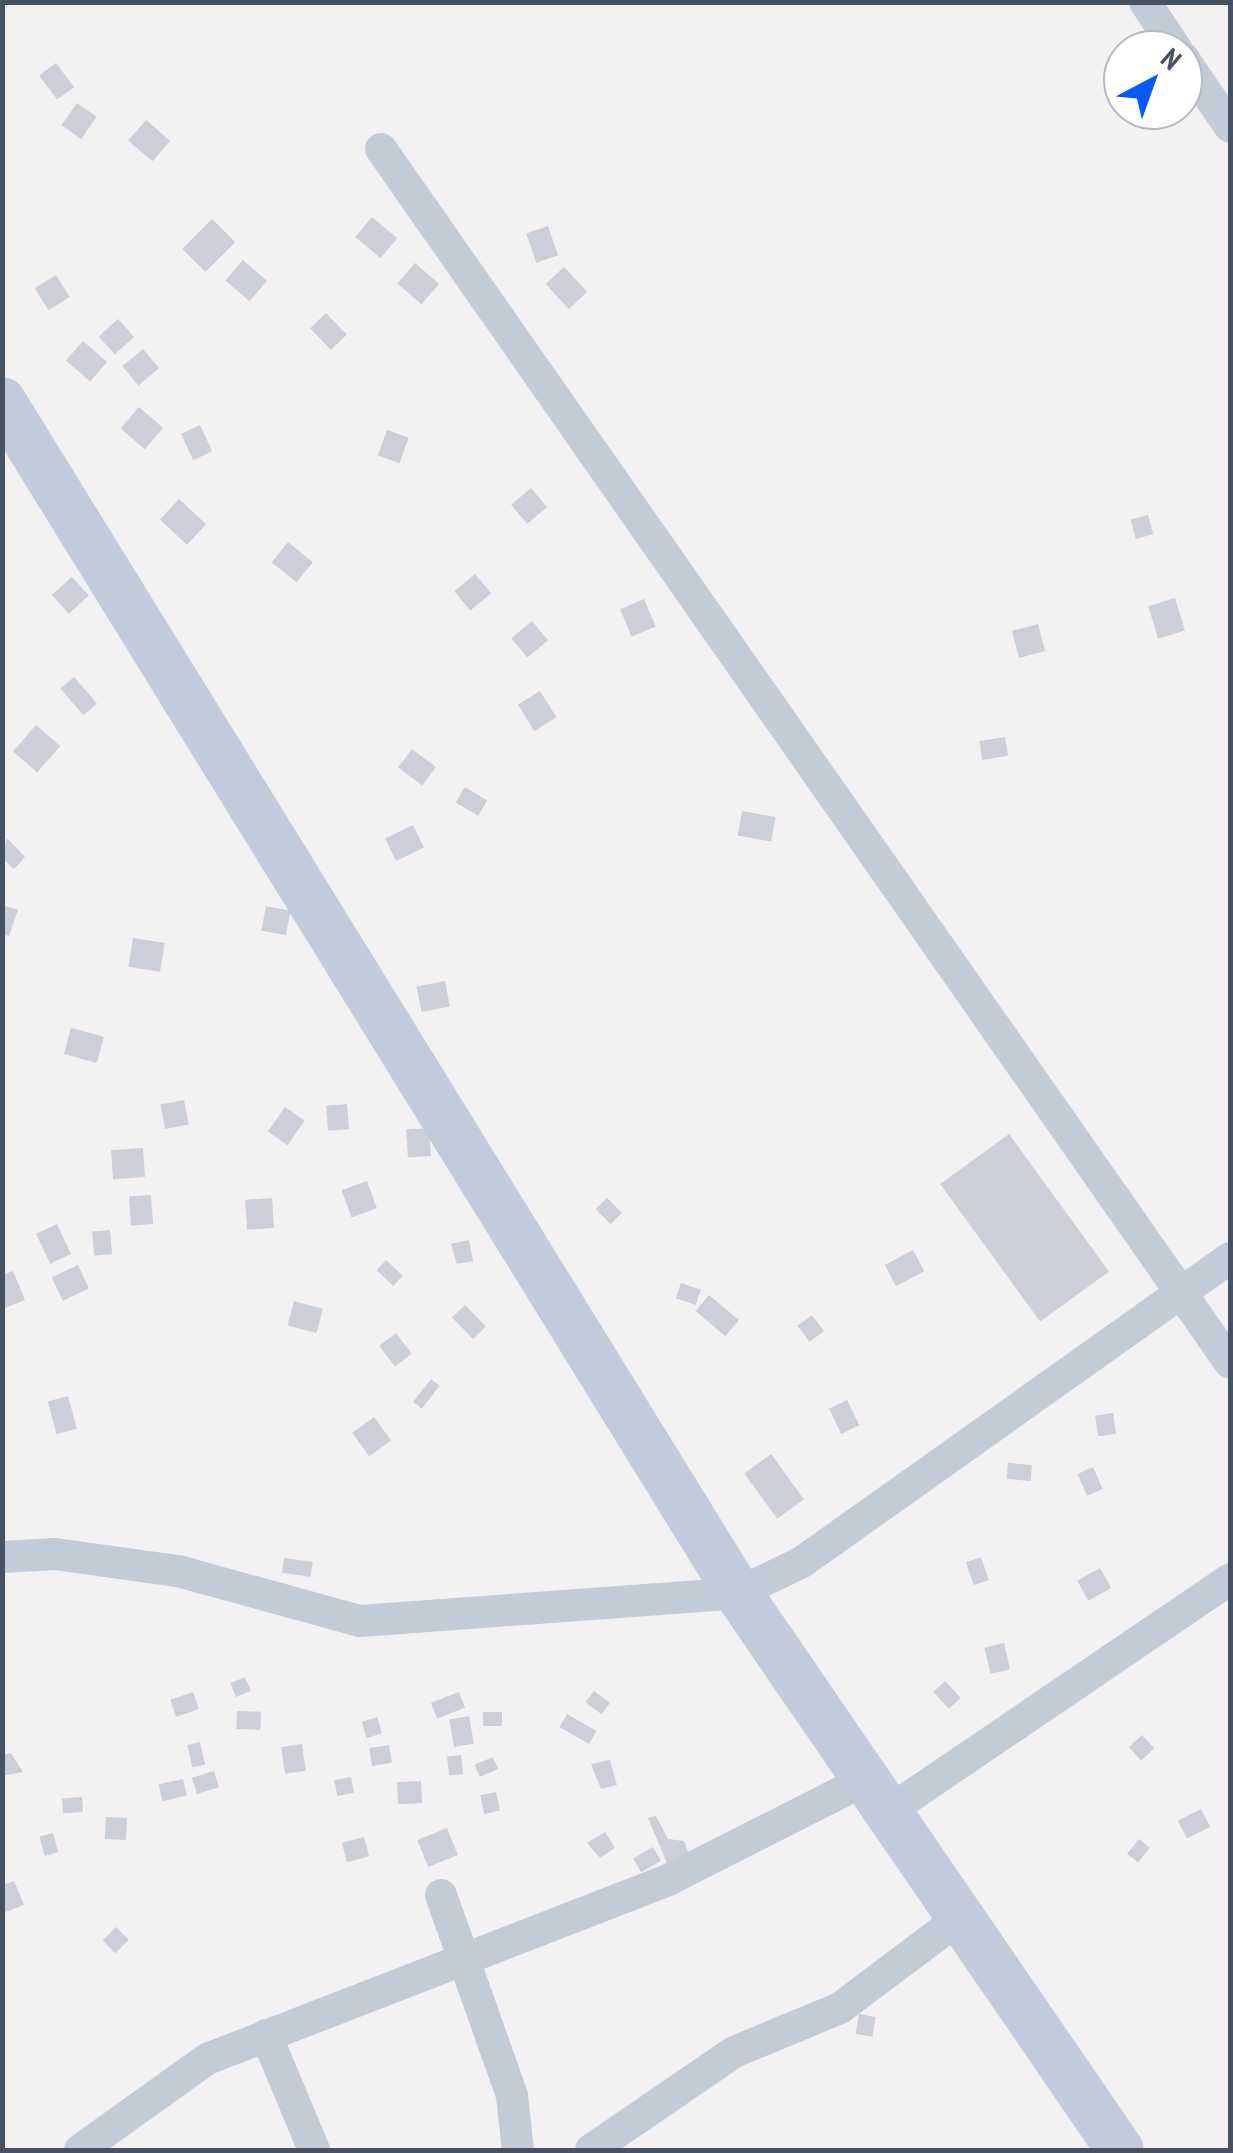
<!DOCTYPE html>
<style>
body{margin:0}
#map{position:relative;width:1233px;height:2153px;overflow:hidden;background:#f3f1f1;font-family:"PT Sans Narrow",sans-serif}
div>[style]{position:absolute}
.building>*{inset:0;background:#cccfd7;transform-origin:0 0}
.street>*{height:32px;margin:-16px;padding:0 16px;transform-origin:16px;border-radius:16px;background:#c3cbd7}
.secondary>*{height:48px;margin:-24px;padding:0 24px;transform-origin:24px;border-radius:24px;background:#c2cbdb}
span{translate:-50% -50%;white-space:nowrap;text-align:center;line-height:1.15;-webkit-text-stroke:8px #fff;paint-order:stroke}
.frame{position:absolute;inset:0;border:5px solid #465261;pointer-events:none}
.north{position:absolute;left:1103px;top:30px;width:100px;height:100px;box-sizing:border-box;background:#fff;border:2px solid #b5bac0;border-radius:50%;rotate:41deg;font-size:28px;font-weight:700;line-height:40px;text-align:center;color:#465261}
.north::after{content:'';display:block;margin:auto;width:35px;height:45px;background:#0658f8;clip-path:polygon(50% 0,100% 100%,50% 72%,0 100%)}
</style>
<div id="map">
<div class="building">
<i style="left:56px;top:63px;width:30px;height:21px;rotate:53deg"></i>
<i style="left:77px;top:103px;width:24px;height:27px;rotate:35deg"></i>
<i style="left:146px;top:120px;width:32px;height:27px;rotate:41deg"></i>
<i style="left:372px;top:217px;width:33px;height:26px;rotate:40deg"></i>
<i style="left:212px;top:219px;width:33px;height:42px;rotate:45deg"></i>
<i style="left:548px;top:226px;width:31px;height:23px;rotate:71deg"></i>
<i style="left:243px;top:260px;width:32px;height:27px;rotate:41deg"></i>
<i style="left:415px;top:263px;width:32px;height:27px;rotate:41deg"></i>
<i style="left:564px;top:267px;width:34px;height:25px;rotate:47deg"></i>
<i style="left:56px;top:275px;width:26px;height:25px;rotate:58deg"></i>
<i style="left:326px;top:313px;width:30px;height:22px;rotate:46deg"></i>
<i style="left:118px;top:319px;width:24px;height:26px;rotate:48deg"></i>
<i style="left:83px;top:341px;width:32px;height:26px;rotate:41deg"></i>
<i style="left:143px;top:349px;width:25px;height:27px;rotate:50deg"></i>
<i style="left:139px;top:407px;width:32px;height:28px;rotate:41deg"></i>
<i style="left:200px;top:425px;width:29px;height:21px;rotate:65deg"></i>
<i style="left:387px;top:430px;width:23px;height:27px;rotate:20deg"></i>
<i style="left:531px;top:488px;width:25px;height:26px;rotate:50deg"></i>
<i style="left:179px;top:499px;width:37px;height:28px;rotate:43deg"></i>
<i style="left:1148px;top:515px;width:20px;height:18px;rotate:75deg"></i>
<i style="left:288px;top:542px;width:32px;height:26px;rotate:39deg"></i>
<i style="left:475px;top:574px;width:25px;height:27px;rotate:50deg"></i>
<i style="left:72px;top:577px;width:25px;height:27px;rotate:48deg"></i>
<i style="left:1175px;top:598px;width:34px;height:28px;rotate:73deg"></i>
<i style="left:644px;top:599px;width:30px;height:26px;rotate:67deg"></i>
<i style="left:532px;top:621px;width:25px;height:27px;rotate:50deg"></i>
<i style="left:1038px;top:624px;width:28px;height:27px;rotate:75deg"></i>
<i style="left:74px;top:677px;width:35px;height:18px;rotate:49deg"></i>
<i style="left:540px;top:691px;width:31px;height:26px;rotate:58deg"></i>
<i style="left:36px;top:725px;width:32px;height:35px;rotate:41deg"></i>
<i style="left:1005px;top:737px;width:19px;height:26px;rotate:81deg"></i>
<i style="left:412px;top:749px;width:30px;height:23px;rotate:37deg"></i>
<i style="left:465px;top:787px;width:26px;height:18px;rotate:31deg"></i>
<i style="left:742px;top:811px;width:34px;height:25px;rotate:10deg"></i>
<i style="left:413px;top:825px;width:25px;height:31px;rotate:64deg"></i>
<i style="clip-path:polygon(7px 838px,25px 857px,14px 869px,2px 858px)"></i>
<i style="clip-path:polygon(2px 905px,18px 910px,9px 936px,2px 934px)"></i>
<i style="left:266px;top:906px;width:25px;height:25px;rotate:11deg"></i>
<i style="left:133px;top:938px;width:32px;height:29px;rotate:9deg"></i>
<i style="left:445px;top:981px;width:26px;height:29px;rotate:79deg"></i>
<i style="left:71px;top:1028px;width:34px;height:27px;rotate:15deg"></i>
<i style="left:184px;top:1100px;width:25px;height:24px;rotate:79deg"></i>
<i style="left:347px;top:1104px;width:25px;height:21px;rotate:85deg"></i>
<i style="left:285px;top:1107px;width:24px;height:30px;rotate:35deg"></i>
<i style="left:429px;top:1128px;width:28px;height:23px;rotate:86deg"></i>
<i style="left:1009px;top:1134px;width:170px;height:85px;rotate:54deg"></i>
<i style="left:143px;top:1148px;width:29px;height:32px;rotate:86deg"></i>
<i style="left:367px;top:1181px;width:29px;height:27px;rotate:70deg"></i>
<i style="left:151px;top:1195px;width:29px;height:22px;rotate:86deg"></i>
<i style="left:272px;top:1198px;width:30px;height:27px;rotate:86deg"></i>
<i style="left:607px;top:1198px;width:21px;height:16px;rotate:45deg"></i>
<i style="left:57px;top:1224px;width:33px;height:23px;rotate:65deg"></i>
<i style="left:110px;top:1230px;width:24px;height:18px;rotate:85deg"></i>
<i style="clip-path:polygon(469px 1240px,473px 1261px,457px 1264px,451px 1244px)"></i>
<i style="left:913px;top:1250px;width:24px;height:32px;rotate:62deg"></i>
<i style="left:386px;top:1260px;width:23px;height:14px;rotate:43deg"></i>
<i style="left:78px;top:1265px;width:26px;height:29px;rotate:65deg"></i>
<i style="clip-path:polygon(13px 1271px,25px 1300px,2px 1309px,2px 1275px)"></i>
<i style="left:681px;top:1283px;width:21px;height:16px;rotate:19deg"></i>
<i style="left:709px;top:1295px;width:39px;height:21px;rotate:40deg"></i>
<i style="left:294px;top:1301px;width:30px;height:25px;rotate:15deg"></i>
<i style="left:465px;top:1305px;width:30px;height:18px;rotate:46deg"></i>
<i style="left:812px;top:1315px;width:20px;height:18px;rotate:53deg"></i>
<i style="left:396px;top:1333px;width:26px;height:21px;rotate:53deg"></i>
<i style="left:431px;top:1379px;width:11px;height:29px;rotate:38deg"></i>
<i style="left:68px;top:1396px;width:34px;height:21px;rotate:75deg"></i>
<i style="left:847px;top:1400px;width:28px;height:20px;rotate:64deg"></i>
<i style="left:1113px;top:1413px;width:21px;height:18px;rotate:82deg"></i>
<i style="left:374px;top:1417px;width:29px;height:27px;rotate:54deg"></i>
<i style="left:771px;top:1454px;width:56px;height:33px;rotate:54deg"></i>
<i style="left:1008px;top:1463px;width:24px;height:16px;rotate:5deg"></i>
<i style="left:1093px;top:1467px;width:24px;height:17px;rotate:66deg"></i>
<i style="left:981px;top:1557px;width:24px;height:16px;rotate:71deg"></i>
<i style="left:284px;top:1558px;width:29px;height:15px;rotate:8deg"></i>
<i style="left:1100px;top:1568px;width:23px;height:26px;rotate:61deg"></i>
<i style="left:1004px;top:1643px;width:27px;height:20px;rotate:77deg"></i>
<i style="left:245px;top:1677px;width:15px;height:16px;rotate:67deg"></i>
<i style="left:945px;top:1681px;width:23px;height:16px;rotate:47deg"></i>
<i style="left:594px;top:1691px;width:20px;height:14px;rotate:37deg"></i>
<i style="left:193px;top:1692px;width:18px;height:24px;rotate:71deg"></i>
<i style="left:459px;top:1692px;width:17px;height:30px;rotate:69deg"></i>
<i style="left:237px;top:1711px;width:24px;height:18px;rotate:2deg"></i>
<i style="left:483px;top:1712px;width:19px;height:14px"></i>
<i style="left:567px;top:1714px;width:34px;height:15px;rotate:30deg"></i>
<i style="left:469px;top:1716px;width:28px;height:20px;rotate:80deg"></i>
<i style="left:377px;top:1717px;width:17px;height:16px;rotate:73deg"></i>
<i style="left:1142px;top:1735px;width:18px;height:18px;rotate:47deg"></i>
<i style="left:200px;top:1742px;width:23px;height:13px;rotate:77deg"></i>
<i style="left:302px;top:1744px;width:27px;height:21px;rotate:82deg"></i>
<i style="left:389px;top:1745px;width:18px;height:20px;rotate:81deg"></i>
<i style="clip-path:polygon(11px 1753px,23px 1772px,2px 1776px,2px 1755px)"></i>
<i style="left:461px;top:1755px;width:19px;height:14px;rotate:84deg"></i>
<i style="left:493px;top:1757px;width:13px;height:20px;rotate:67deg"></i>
<i style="clip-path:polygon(610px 1760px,617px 1785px,601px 1789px,591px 1764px)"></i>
<i style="left:214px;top:1771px;width:17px;height:23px;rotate:73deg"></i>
<i style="left:351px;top:1777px;width:16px;height:17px;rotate:79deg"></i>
<i style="left:183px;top:1779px;width:17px;height:25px;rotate:77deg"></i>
<i style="left:421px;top:1781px;width:22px;height:24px;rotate:87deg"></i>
<i style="left:496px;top:1792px;width:19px;height:16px;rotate:78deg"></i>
<i style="left:82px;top:1797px;width:15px;height:20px;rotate:86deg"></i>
<i style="left:1201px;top:1809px;width:20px;height:26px;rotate:63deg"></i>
<i style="clip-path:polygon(656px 1816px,668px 1839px,684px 1841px,689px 1854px,667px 1863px,648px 1818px)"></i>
<i style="left:106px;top:1817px;width:21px;height:22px;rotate:3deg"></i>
<i style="left:447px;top:1828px;width:29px;height:32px;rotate:68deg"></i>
<i style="clip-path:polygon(605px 1832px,615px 1848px,600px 1858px,587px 1843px)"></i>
<i style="left:53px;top:1833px;width:20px;height:14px;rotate:75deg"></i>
<i style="left:364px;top:1837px;width:20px;height:23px;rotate:75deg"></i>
<i style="left:1139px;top:1839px;width:14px;height:19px;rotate:39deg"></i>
<i style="left:653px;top:1847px;width:16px;height:23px;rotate:60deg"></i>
<i style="clip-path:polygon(14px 1881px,24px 1905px,2px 1913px,2px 1885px)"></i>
<i style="left:116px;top:1927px;width:18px;height:19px;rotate:45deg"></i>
<i style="left:859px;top:2014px;width:17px;height:20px;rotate:10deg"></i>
</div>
<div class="street">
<i style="left:1145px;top:2px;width:58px;rotate:56.3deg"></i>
<i style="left:1183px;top:58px;width:83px;rotate:55.7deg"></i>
<i style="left:381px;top:149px;width:1481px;rotate:55.03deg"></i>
<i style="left:2px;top:1557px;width:53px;rotate:-3.2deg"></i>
<i style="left:55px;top:1554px;width:124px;rotate:7.9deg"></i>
<i style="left:178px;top:1571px;width:189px;rotate:15.4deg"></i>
<i style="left:360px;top:1621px;width:379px;rotate:-4.2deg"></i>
<i style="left:738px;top:1593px;width:71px;rotate:-25.8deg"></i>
<i style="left:802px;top:1562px;width:525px;rotate:-35.39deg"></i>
<i style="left:883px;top:1815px;width:420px;rotate:-34.2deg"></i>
<i style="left:441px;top:1895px;width:213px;rotate:70.5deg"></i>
<i style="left:512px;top:2096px;width:54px;rotate:83.7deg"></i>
<i style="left:266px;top:2035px;width:125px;rotate:67.3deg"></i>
<i style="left:80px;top:2150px;width:156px;rotate:-35.6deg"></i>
<i style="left:207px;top:2059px;width:497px;rotate:-21.2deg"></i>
<i style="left:670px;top:1879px;width:214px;rotate:-26.9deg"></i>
<i style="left:591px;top:2150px;width:173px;rotate:-34.4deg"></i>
<i style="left:734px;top:2052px;width:115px;rotate:-22.5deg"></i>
<i style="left:840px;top:2008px;width:146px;rotate:-36.9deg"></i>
</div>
<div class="secondary">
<i style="left:2px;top:401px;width:1401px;rotate:58.31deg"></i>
<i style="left:738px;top:1593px;width:675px;rotate:55.56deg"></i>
</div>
<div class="frame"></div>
<div class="north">N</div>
</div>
